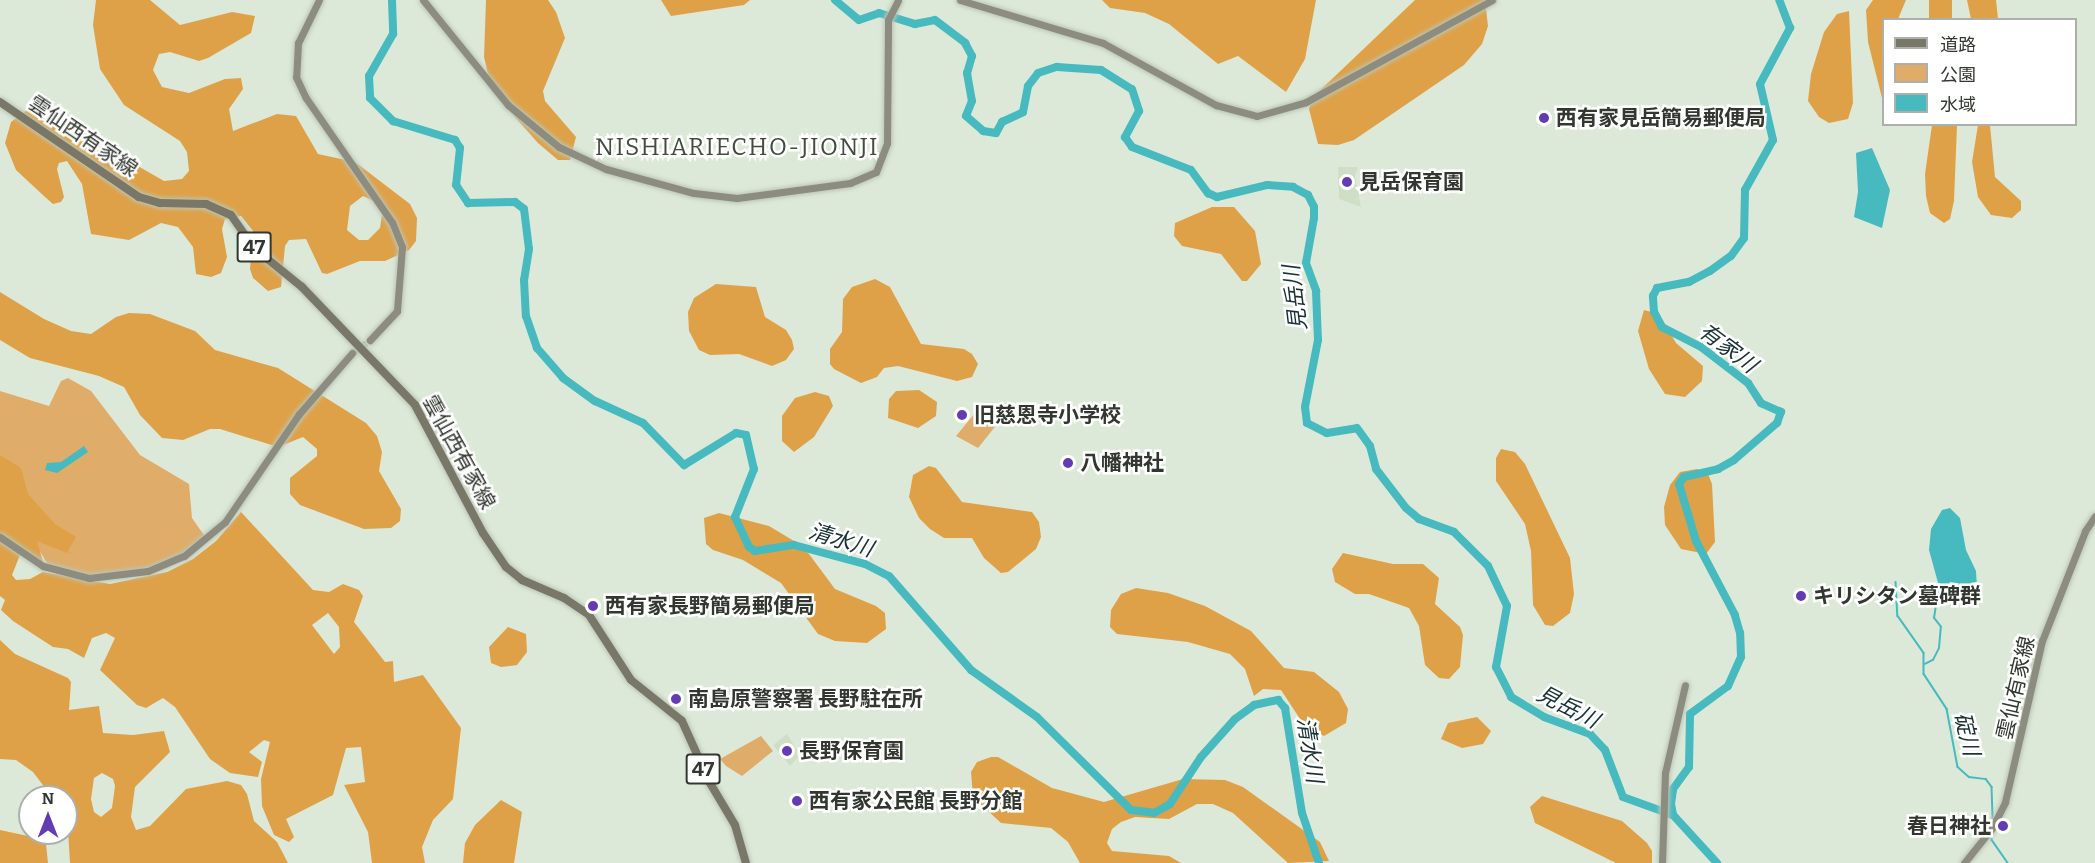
<!DOCTYPE html>
<meta charset="utf-8">
<style>
body{margin:0}
#map{position:relative;width:2095px;height:863px;overflow:hidden;background:#dde9d8;font-family:Bitter,"Noto Sans JP",serif}
div>[style]{position:absolute}
.built>*{inset:0;background:#cedec7}
.green>*{inset:0;background:#dfad69}
.forest>*{inset:0;background:#dfa147;transform-origin:0 0}
.water>*{inset:0;background:#46babf}
.stream>*{height:1.5px;margin:-0.75px;padding:0 0.75px;transform-origin:0.75px;border-radius:0.75px;background:#46babf}
.river>*{height:8px;margin:-4px;padding:0 4px;transform-origin:4px;border-radius:4px;background:#46babf}
.secondary-tunnel>*{height:7px;margin-top:-3.5px;transform-origin:0;background:repeating-linear-gradient(90deg,#bbc5b6 0 7px,transparent 0 10.5px)}
.roads{filter:drop-shadow(0 0 2px #bbc5b6) drop-shadow(0 0 2px #bbc5b6)}
.secondary>*{height:7px;margin:-3.5px;padding:0 3.5px;transform-origin:3.5px;border-radius:3.5px;background:#8c8c80}
.primary>*{height:8px;margin:-4px;padding:0 4px;transform-origin:4px;border-radius:4px;background:#787768}
.dots>*{width:16px;height:16px;translate:-50% -50%;box-sizing:border-box;border:3px solid #fff;border-radius:50%}
span{translate:-50% -50%;white-space:nowrap;text-align:center;line-height:1.15;-webkit-text-stroke:5px #fff;paint-order:stroke}
.shield-label span{padding:2px 4px;background:#fff;border:2px solid;border-radius:4px;-webkit-text-stroke-width:0}
.shield-label{font-size:20px;color:#323730;font-weight:700}
.poi-label{font-size:21px;color:#323730;font-weight:700}
.left{translate:0 -50%;text-align:left}
.right{translate:-100% -50%;text-align:right}
.street-label{font-size:21px;color:#323730}
.water-label{font-size:22px;color:#193233;font-style:italic}
.quarter-label{font-size:24px;color:#424b3e;letter-spacing:1.5px}
.legend{position:absolute;left:1882px;top:18px;width:195px;height:108px;box-sizing:border-box;background:#fff;border:2px solid #adafac;margin:0;padding:8px 10px;list-style:none;font-size:18px;color:#323730}
.legend li{display:flex;align-items:center;gap:12px;height:30px}
.legend b{width:30px;border:2px solid #adafac}
.north{position:absolute;left:18px;top:785px;width:60px;height:60px;box-sizing:border-box;background:#fff;border:2px solid #adafac;border-radius:50%;rotate:0deg;font-size:16px;font-weight:700;line-height:24px;text-align:center;color:#323730}
.north::after{content:'';display:block;margin:auto;width:21px;height:27px;background:#633cb4;clip-path:polygon(50% 0,100% 100%,50% 72%,0 100%)}
</style>
<div id="map">
<div class="built">
<i style="clip-path:polygon(1338px 167px,1358px 167px,1355px 176px,1361px 207px,1339px 199px)"></i>
<i style="clip-path:polygon(787px 734px,800px 755px,790px 766px,773px 745px)"></i>
</div>
<div class="green">
<i style="clip-path:polygon(68px 378px,91px 391px,140px 455px,189px 484px,192px 518px,206px 538px,178px 556px,148px 568px,86px 576px,49px 566px,5px 496px,0 494px,0 391px,49px 406px,61px 381px)"></i>
<i style="clip-path:polygon(980px 407px,998px 423px,978px 448px,956px 436px)"></i>
<i style="clip-path:polygon(761px 736px,773px 751px,742px 776px,726px 766px,720px 759px)"></i>
</div>
<div class="forest">
<i style="clip-path:polygon(evenodd,96px 0,150px 0,180px 25px,232px 12px,255px 16px,251px 33px,208px 58px,199px 61px,170px 52px,159px 54px,153px 70px,162px 87px,189px 93px,225px 79px,241px 78px,243px 89px,229px 109px,233px 131px,277px 114px,296px 116px,318px 154px,355px 162px,410px 204px,417px 218px,416px 241px,409px 250px,385px 261px,360px 261px,327px 274px,322px 273px,306px 239px,289px 240px,285px 246px,281px 287px,268px 291px,253px 278px,250px 269px,253px 231px,241px 216px,225px 219px,222px 229px,227px 257px,221px 273px,211px 277px,196px 274px,193px 247px,178px 227px,161px 223px,129px 240px,91px 234px,82px 184px,67px 161px,59px 163px,57px 169px,64px 197px,61px 202px,53px 204px,45px 197px,16px 170px,5px 143px,11px 122px,34px 105px,48px 106px,96px 142px,164px 181px,182px 179px,189px 171px,187px 152px,180px 141px,124px 105px,100px 69px,93px 25px,96px 0,363px 196px,380px 204px,382px 215px,380px 228px,368px 240px,359px 240px,347px 230px,350px 206px,363px 196px)"></i>
<i style="clip-path:polygon(486px 0,548px 0,556px 12px,565px 38px,543px 91px,545px 101px,576px 137px,570px 160px,558px 160px,538px 143px,492px 91px,484px 57px)"></i>
<i style="clip-path:polygon(661px 0,750px 0,744px 5px,671px 16px)"></i>
<i style="clip-path:polygon(1102px 0,1316px 0,1305px 59px,1286px 92px,1238px 56px,1218px 64px,1169px 24px,1145px 13px,1110px 8px)"></i>
<i style="clip-path:polygon(1415px 0,1485px 0,1488px 26px,1482px 44px,1464px 65px,1354px 140px,1338px 145px,1318px 144px,1309px 109px,1312px 98px)"></i>
<i style="clip-path:polygon(1873px 0,1906px 0,1898px 19px,1884px 20px,1883px 102px,1868px 42px,1866px 10px)"></i>
<i style="left:1929px;top:0;width:23px;height:19px"></i>
<i style="clip-path:polygon(1967px 0,1996px 0,1998px 19px,1971px 19px)"></i>
<i style="clip-path:polygon(1849px 11px,1853px 103px,1848px 119px,1829px 123px,1819px 117px,1808px 101px,1811px 74px,1824px 32px,1837px 14px)"></i>
<i style="clip-path:polygon(1932px 125px,1957px 125px,1954px 201px,1950px 219px,1944px 223px,1930px 213px,1926px 196px,1925px 174px)"></i>
<i style="clip-path:polygon(1978px 125px,1990px 125px,1995px 177px,2021px 201px,2021px 210px,2012px 218px,1991px 215px,1978px 197px,1972px 162px)"></i>
<i style="clip-path:polygon(1212px 207px,1234px 207px,1255px 231px,1261px 264px,1247px 281px,1242px 281px,1221px 254px,1182px 246px,1174px 236px,1175px 223px)"></i>
<i style="clip-path:polygon(875px 279px,890px 287px,921px 344px,964px 349px,972px 354px,978px 364px,972px 377px,957px 381px,898px 366px,884px 368px,877px 377px,861px 383px,834px 369px,830px 364px,830px 349px,842px 332px,843px 299px,852px 287px)"></i>
<i style="clip-path:polygon(716px 284px,756px 287px,765px 317px,786px 330px,792px 340px,794px 349px,786px 360px,772px 366px,739px 354px,710px 355px,699px 350px,689px 331px,688px 312px,694px 298px)"></i>
<i style="clip-path:polygon(0 292px,44px 319px,71px 331px,91px 334px,116px 317px,129px 313px,150px 314px,195px 331px,215px 350px,278px 368px,366px 423px,377px 436px,382px 452px,379px 471px,401px 509px,400px 521px,391px 528px,364px 529px,300px 505px,290px 494px,290px 478px,317px 456px,317px 449px,303px 437px,278px 447px,220px 429px,210px 429px,183px 440px,162px 438px,140px 415px,124px 387px,99px 376px,30px 358px,0 340px)"></i>
<i style="clip-path:polygon(1644px 310px,1659px 314px,1676px 343px,1703px 366px,1702px 381px,1685px 397px,1665px 394px,1649px 369px,1638px 331px)"></i>
<i style="clip-path:polygon(919px 390px,937px 402px,936px 416px,918px 428px,888px 418px,889px 399px,896px 391px)"></i>
<i style="clip-path:polygon(815px 392px,829px 396px,833px 406px,814px 437px,794px 452px,782px 441px,782px 416px,795px 398px)"></i>
<i style="clip-path:polygon(1501px 449px,1515px 452px,1525px 464px,1570px 558px,1574px 594px,1570px 613px,1553px 626px,1545px 625px,1533px 605px,1531px 551px,1525px 524px,1496px 481px,1496px 458px)"></i>
<i style="clip-path:polygon(evenodd,0 455px,21px 468px,28px 494px,55px 524px,76px 537px,67px 553px,37px 541px,43px 562px,22px 550px,12px 575px,16px 580px,30px 579px,43px 572px,110px 584px,167px 572px,193px 559px,216px 541px,241px 512px,313px 590px,329px 592px,343px 584px,359px 590px,363px 596px,354px 622px,385px 662px,393px 661px,394px 682px,423px 675px,461px 728px,453px 799px,433px 820px,422px 847px,425px 863px,372px 863px,368px 832px,344px 785px,365px 782px,361px 747px,346px 748px,333px 795px,286px 819px,294px 837px,289px 842px,274px 835px,262px 806px,261px 779px,270px 742px,264px 740px,249px 752px,262px 762px,258px 777px,230px 773px,210px 759px,175px 707px,163px 698px,146px 708px,137px 705px,100px 670px,115px 638px,106px 633px,92px 638px,84px 658px,68px 649px,53px 647px,13px 621px,1px 610px,5px 600px,0 596px,0 455px,328px 613px,339px 627px,340px 647px,334px 654px,312px 625px,328px 613px)"></i>
<i style="clip-path:polygon(929px 466px,936px 468px,962px 502px,1032px 512px,1039px 522px,1041px 537px,1036px 549px,1008px 572px,1001px 573px,984px 558px,972px 538px,944px 538px,930px 529px,919px 518px,909px 497px,913px 475px)"></i>
<i style="clip-path:polygon(1697px 469px,1708px 474px,1712px 484px,1715px 542px,1706px 554px,1681px 549px,1665px 525px,1664px 507px,1670px 485px,1680px 472px)"></i>
<i style="clip-path:polygon(719px 513px,769px 526px,794px 541px,809px 554px,835px 589px,876px 606px,885px 613px,886px 629px,867px 643px,835px 641px,818px 634px,781px 583px,743px 560px,713px 550px,706px 544px,704px 518px)"></i>
<i style="clip-path:polygon(1343px 553px,1393px 564px,1423px 564px,1439px 578px,1435px 604px,1460px 627px,1463px 635px,1460px 667px,1449px 679px,1439px 678px,1425px 665px,1419px 626px,1409px 608px,1369px 594px,1355px 594px,1335px 582px,1332px 569px)"></i>
<i style="clip-path:polygon(1136px 588px,1168px 593px,1205px 606px,1251px 631px,1284px 668px,1314px 672px,1339px 692px,1348px 709px,1346px 723px,1324px 736px,1306px 728px,1281px 690px,1263px 689px,1254px 696px,1245px 669px,1230px 654px,1188px 642px,1117px 634px,1110px 627px,1111px 610px,1121px 594px)"></i>
<i style="clip-path:polygon(508px 627px,526px 634px,527px 652px,517px 665px,501px 667px,491px 663px,489px 647px)"></i>
<i style="clip-path:polygon(evenodd,0 640px,15px 654px,68px 678px,71px 682px,69px 710px,99px 706px,103px 733px,133px 735px,164px 731px,170px 752px,135px 787px,131px 817px,136px 830px,150px 826px,186px 789px,227px 781px,241px 785px,247px 794px,254px 821px,277px 842px,288px 863px,70px 863px,66px 797px,52px 797px,33px 772px,16px 760px,0 759px,0 640px,102px 773px,113px 779px,115px 786px,112px 808px,101px 817px,94px 812px,91px 799px,94px 778px,102px 773px)"></i>
<i style="clip-path:polygon(1477px 717px,1491px 731px,1483px 744px,1462px 748px,1441px 739px,1448px 723px)"></i>
<i style="clip-path:polygon(991px 757px,998px 757px,1052px 788px,1104px 802px,1183px 779px,1225px 780px,1243px 787px,1320px 842px,1329px 861px,1288px 863px,1233px 813px,1213px 804px,1197px 804px,1169px 819px,1135px 817px,1121px 822px,1112px 829px,1107px 843px,1112px 851px,1169px 856px,1181px 863px,1080px 863px,1068px 842px,1051px 828px,1001px 823px,973px 797px,971px 772px,977px 762px)"></i>
<i style="clip-path:polygon(1542px 796px,1622px 821px,1647px 843px,1652px 851px,1652px 863px,1616px 863px,1535px 823px,1530px 807px)"></i>
<i style="clip-path:polygon(501px 800px,522px 812px,514px 863px,463px 863px,465px 843px,475px 825px)"></i>
<i style="clip-path:polygon(0 830px,28px 836px,45px 834px,48px 863px,0 863px)"></i>
</div>
<div class="water">
<i style="clip-path:polygon(1872px 148px,1890px 190px,1882px 228px,1854px 217px,1858px 192px,1856px 153px)"></i>
<i style="clip-path:polygon(84px 446px,88px 452px,57px 473px,45px 470px,47px 463px,61px 462px)"></i>
<i style="clip-path:polygon(1950px 508px,1960px 518px,1966px 550px,1976px 571px,1977px 587px,1970px 596px,1940px 590px,1929px 550px,1931px 529px,1942px 510px)"></i>
</div>
<div class="stream">
<i style="left:1896px;top:582px;width:34px;rotate:87deg"></i>
<i style="left:1898px;top:616px;width:45px;rotate:54.9deg"></i>
<i style="left:1924px;top:653px;width:21px;rotate:90deg"></i>
<i style="left:1924px;top:674px;width:42px;rotate:56.7deg"></i>
<i style="left:1947px;top:709px;width:59px;rotate:79.3deg"></i>
<i style="left:1958px;top:767px;width:15px;rotate:42deg"></i>
<i style="left:1969px;top:777px;width:17px;rotate:7deg"></i>
<i style="left:1986px;top:779px;width:10px;rotate:53deg"></i>
<i style="left:1992px;top:787px;width:32px;rotate:88deg"></i>
<i style="left:1925px;top:664px;width:9px;rotate:-27deg"></i>
<i style="left:1933px;top:660px;width:13px;rotate:-63deg"></i>
<i style="left:1939px;top:648px;width:21px;rotate:-85deg"></i>
<i style="left:1941px;top:627px;width:11px;rotate:-128deg"></i>
<i style="left:1934px;top:618px;width:32px;rotate:-81deg"></i>
<i style="left:1993px;top:830px;width:10px;rotate:96deg"></i>
<i style="left:1992px;top:840px;width:28px;rotate:55deg"></i>
</div>
<div class="river">
<i style="left:392px;top:0;width:34px;rotate:88deg"></i>
<i style="left:393px;top:34px;width:48px;rotate:119.7deg"></i>
<i style="left:369px;top:76px;width:22px;rotate:87deg"></i>
<i style="left:370px;top:98px;width:33px;rotate:45deg"></i>
<i style="left:393px;top:121px;width:65px;rotate:17deg"></i>
<i style="left:455px;top:140px;width:9px;rotate:58deg"></i>
<i style="left:460px;top:148px;width:37px;rotate:96deg"></i>
<i style="left:456px;top:185px;width:22px;rotate:56deg"></i>
<i style="left:468px;top:203px;width:47px;rotate:-1.2deg"></i>
<i style="left:515px;top:202px;width:11px;rotate:38deg"></i>
<i style="left:524px;top:209px;width:40px;rotate:82.9deg"></i>
<i style="left:529px;top:249px;width:31px;rotate:99deg"></i>
<i style="left:524px;top:280px;width:36px;rotate:87deg"></i>
<i style="left:526px;top:316px;width:34px;rotate:71deg"></i>
<i style="left:537px;top:348px;width:40px;rotate:49deg"></i>
<i style="left:563px;top:378px;width:39px;rotate:36deg"></i>
<i style="left:595px;top:401px;width:53px;rotate:24.6deg"></i>
<i style="left:643px;top:423px;width:59px;rotate:45.7deg"></i>
<i style="left:684px;top:465px;width:61px;rotate:-31.6deg"></i>
<i style="left:736px;top:433px;width:10px;rotate:11deg"></i>
<i style="left:746px;top:435px;width:35px;rotate:77deg"></i>
<i style="left:754px;top:469px;width:52px;rotate:111.6deg"></i>
<i style="left:735px;top:517px;width:33px;rotate:65deg"></i>
<i style="left:749px;top:547px;width:7px;rotate:34deg"></i>
<i style="left:755px;top:551px;width:39px;rotate:-9deg"></i>
<i style="left:794px;top:545px;width:73px;rotate:15deg"></i>
<i style="left:865px;top:564px;width:27px;rotate:27deg"></i>
<i style="left:889px;top:576px;width:125px;rotate:48.9deg"></i>
<i style="left:971px;top:670px;width:81px;rotate:35.5deg"></i>
<i style="left:1037px;top:717px;width:132px;rotate:44.7deg"></i>
<i style="left:1131px;top:810px;width:23px;rotate:7deg"></i>
<i style="left:1154px;top:813px;width:18px;rotate:-29deg"></i>
<i style="left:1170px;top:804px;width:56px;rotate:-56.6deg"></i>
<i style="left:1201px;top:757px;width:51px;rotate:-48.2deg"></i>
<i style="left:1235px;top:719px;width:24px;rotate:-36deg"></i>
<i style="left:1254px;top:705px;width:25px;rotate:-12deg"></i>
<i style="left:1278px;top:700px;width:11px;rotate:49deg"></i>
<i style="left:1285px;top:708px;width:106px;rotate:80.8deg"></i>
<i style="left:1302px;top:813px;width:53px;rotate:71.2deg"></i>
<i style="left:835px;top:0;width:31px;rotate:40deg"></i>
<i style="left:859px;top:20px;width:21px;rotate:-19deg"></i>
<i style="left:879px;top:13px;width:38px;rotate:17deg"></i>
<i style="left:915px;top:24px;width:20px;rotate:-11deg"></i>
<i style="left:935px;top:20px;width:38px;rotate:37deg"></i>
<i style="left:965px;top:43px;width:15px;rotate:62deg"></i>
<i style="left:972px;top:56px;width:18px;rotate:106deg"></i>
<i style="left:967px;top:73px;width:28px;rotate:80deg"></i>
<i style="left:972px;top:101px;width:16px;rotate:112deg"></i>
<i style="left:966px;top:116px;width:23px;rotate:41deg"></i>
<i style="left:983px;top:131px;width:13px;rotate:9deg"></i>
<i style="left:996px;top:133px;width:13px;rotate:-61deg"></i>
<i style="left:1002px;top:122px;width:23px;rotate:-25deg"></i>
<i style="left:1023px;top:112px;width:26px;rotate:-79deg"></i>
<i style="left:1028px;top:86px;width:16px;rotate:-52deg"></i>
<i style="left:1038px;top:73px;width:20px;rotate:-18deg"></i>
<i style="left:1057px;top:67px;width:44px;rotate:3.9deg"></i>
<i style="left:1101px;top:70px;width:36px;rotate:32deg"></i>
<i style="left:1132px;top:89px;width:23px;rotate:72deg"></i>
<i style="left:1139px;top:111px;width:30px;rotate:118deg"></i>
<i style="left:1125px;top:137px;width:12px;rotate:55deg"></i>
<i style="left:1132px;top:147px;width:63px;rotate:21.3deg"></i>
<i style="left:1191px;top:170px;width:29px;rotate:54deg"></i>
<i style="left:1208px;top:193px;width:10px;rotate:24deg"></i>
<i style="left:1217px;top:197px;width:51px;rotate:-13.5deg"></i>
<i style="left:1267px;top:185px;width:26px;rotate:4deg"></i>
<i style="left:1293px;top:187px;width:17px;rotate:28deg"></i>
<i style="left:1308px;top:195px;width:13px;rotate:63deg"></i>
<i style="left:1314px;top:207px;width:11px;rotate:90deg"></i>
<i style="left:1314px;top:218px;width:46px;rotate:100.1deg"></i>
<i style="left:1306px;top:263px;width:30px;rotate:70deg"></i>
<i style="left:1316px;top:291px;width:49px;rotate:87.7deg"></i>
<i style="left:1318px;top:340px;width:68px;rotate:101deg"></i>
<i style="left:1305px;top:407px;width:16px;rotate:83deg"></i>
<i style="left:1307px;top:423px;width:22px;rotate:27deg"></i>
<i style="left:1327px;top:433px;width:30px;rotate:-9deg"></i>
<i style="left:1357px;top:428px;width:22px;rotate:54deg"></i>
<i style="left:1370px;top:446px;width:24px;rotate:75deg"></i>
<i style="left:1376px;top:469px;width:49px;rotate:52.4deg"></i>
<i style="left:1406px;top:508px;width:17px;rotate:40deg"></i>
<i style="left:1419px;top:519px;width:37px;rotate:20deg"></i>
<i style="left:1454px;top:532px;width:48px;rotate:45deg"></i>
<i style="left:1488px;top:566px;width:44px;rotate:64.6deg"></i>
<i style="left:1507px;top:606px;width:62px;rotate:100.2deg"></i>
<i style="left:1496px;top:667px;width:34px;rotate:63deg"></i>
<i style="left:1511px;top:697px;width:39px;rotate:31deg"></i>
<i style="left:1544px;top:717px;width:49px;rotate:20.3deg"></i>
<i style="left:1590px;top:734px;width:22px;rotate:47deg"></i>
<i style="left:1605px;top:750px;width:50px;rotate:69deg"></i>
<i style="left:1623px;top:797px;width:53px;rotate:19.8deg"></i>
<i style="left:1717px;top:863px;width:65px;rotate:-132.5deg"></i>
<i style="left:1673px;top:815px;width:11px;rotate:-100deg"></i>
<i style="left:1671px;top:804px;width:15px;rotate:-82deg"></i>
<i style="left:1673px;top:789px;width:27px;rotate:-54deg"></i>
<i style="left:1689px;top:767px;width:53px;rotate:-88.9deg"></i>
<i style="left:1690px;top:714px;width:47px;rotate:-36.4deg"></i>
<i style="left:1728px;top:686px;width:32px;rotate:-66deg"></i>
<i style="left:1741px;top:657px;width:24px;rotate:-92deg"></i>
<i style="left:1740px;top:633px;width:19px;rotate:-106deg"></i>
<i style="left:1735px;top:615px;width:84px;rotate:-117.8deg"></i>
<i style="left:1696px;top:541px;width:59px;rotate:-106.6deg"></i>
<i style="left:1679px;top:484px;width:9px;rotate:-54deg"></i>
<i style="left:1684px;top:477px;width:35px;rotate:-13deg"></i>
<i style="left:1718px;top:469px;width:18px;rotate:-29deg"></i>
<i style="left:1734px;top:460px;width:57px;rotate:-40.7deg"></i>
<i style="left:1777px;top:423px;width:12px;rotate:-70deg"></i>
<i style="left:1781px;top:412px;width:22px;rotate:-156deg"></i>
<i style="left:1761px;top:403px;width:24px;rotate:-123deg"></i>
<i style="left:1748px;top:383px;width:59px;rotate:-142.5deg"></i>
<i style="left:1701px;top:347px;width:44px;rotate:-152.9deg"></i>
<i style="left:1662px;top:327px;width:17px;rotate:-118deg"></i>
<i style="left:1654px;top:312px;width:16px;rotate:-94deg"></i>
<i style="left:1653px;top:296px;width:9px;rotate:-63deg"></i>
<i style="left:1657px;top:288px;width:33px;rotate:-11deg"></i>
<i style="left:1689px;top:282px;width:24px;rotate:-28deg"></i>
<i style="left:1710px;top:271px;width:26px;rotate:-36deg"></i>
<i style="left:1731px;top:256px;width:22px;rotate:-54deg"></i>
<i style="left:1744px;top:238px;width:48px;rotate:-88.8deg"></i>
<i style="left:1745px;top:190px;width:57px;rotate:-60.8deg"></i>
<i style="left:1773px;top:140px;width:57px;rotate:-103.1deg"></i>
<i style="left:1760px;top:84px;width:64px;rotate:-61.8deg"></i>
<i style="left:1790px;top:28px;width:30px;rotate:-111deg"></i>
</div>
<div class="secondary-tunnel">
<i style="left:352px;top:353px;width:22px;rotate:-36deg"></i>
</div>
<div class="roads">
<div class="secondary">
<i style="left:319px;top:0;width:48px;rotate:116deg"></i>
<i style="left:298px;top:43px;width:34px;rotate:93deg"></i>
<i style="left:296px;top:77px;width:23px;rotate:65deg"></i>
<i style="left:306px;top:98px;width:151px;rotate:55.3deg"></i>
<i style="left:392px;top:222px;width:27px;rotate:68deg"></i>
<i style="left:402px;top:247px;width:64px;rotate:94.5deg"></i>
<i style="left:397px;top:311px;width:40px;rotate:133deg"></i>
<i style="left:423px;top:0;width:135px;rotate:51deg"></i>
<i style="left:508px;top:105px;width:66px;rotate:39.5deg"></i>
<i style="left:559px;top:147px;width:52px;rotate:25.1deg"></i>
<i style="left:606px;top:169px;width:91px;rotate:15.3deg"></i>
<i style="left:694px;top:193px;width:43px;rotate:6.6deg"></i>
<i style="left:737px;top:198px;width:114px;rotate:-7.6deg"></i>
<i style="left:850px;top:183px;width:28px;rotate:-23deg"></i>
<i style="left:876px;top:172px;width:31px;rotate:-69deg"></i>
<i style="left:887px;top:143px;width:123px;rotate:-89.5deg"></i>
<i style="left:888px;top:20px;width:22px;rotate:-63deg"></i>
<i style="left:960px;top:0;width:149px;rotate:16.7deg"></i>
<i style="left:1103px;top:43px;width:129px;rotate:28.8deg"></i>
<i style="left:1216px;top:105px;width:42px;rotate:15deg"></i>
<i style="left:1257px;top:116px;width:51px;rotate:-15.9deg"></i>
<i style="left:1306px;top:102px;width:212px;rotate:-28.7deg"></i>
<i style="left:0;top:537px;width:52px;rotate:34deg"></i>
<i style="left:43px;top:566px;width:48px;rotate:14.6deg"></i>
<i style="left:89px;top:578px;width:59px;rotate:-6.8deg"></i>
<i style="left:148px;top:571px;width:39px;rotate:-23deg"></i>
<i style="left:184px;top:556px;width:53px;rotate:-39.7deg"></i>
<i style="left:225px;top:522px;width:131px;rotate:-55.6deg"></i>
<i style="left:299px;top:414px;width:81px;rotate:-49deg"></i>
<i style="left:1662px;top:863px;width:90px;rotate:-88.1deg"></i>
<i style="left:1665px;top:773px;width:90px;rotate:-77.2deg"></i>
<i style="left:1964px;top:863px;width:45px;rotate:-51.3deg"></i>
<i style="left:1992px;top:828px;width:29px;rotate:-63deg"></i>
<i style="left:2005px;top:802px;width:165px;rotate:-77.1deg"></i>
<i style="left:2042px;top:641px;width:118px;rotate:-68.6deg"></i>
<i style="left:2085px;top:531px;width:18px;rotate:-56deg"></i>
</div>
<div class="primary">
<i style="left:0;top:102px;width:168px;rotate:34.4deg"></i>
<i style="left:139px;top:197px;width:22px;rotate:16deg"></i>
<i style="left:160px;top:203px;width:46px;rotate:1.2deg"></i>
<i style="left:206px;top:204px;width:27px;rotate:24deg"></i>
<i style="left:231px;top:215px;width:40px;rotate:55.1deg"></i>
<i style="left:254px;top:248px;width:62px;rotate:39.1deg"></i>
<i style="left:302px;top:287px;width:163px;rotate:46.2deg"></i>
<i style="left:415px;top:405px;width:145px;rotate:62deg"></i>
<i style="left:483px;top:533px;width:41px;rotate:55.9deg"></i>
<i style="left:506px;top:567px;width:21px;rotate:39deg"></i>
<i style="left:522px;top:580px;width:46px;rotate:23.2deg"></i>
<i style="left:564px;top:598px;width:30px;rotate:34deg"></i>
<i style="left:589px;top:615px;width:77px;rotate:57.1deg"></i>
<i style="left:631px;top:680px;width:65px;rotate:38.8deg"></i>
<i style="left:682px;top:721px;width:68px;rotate:65.7deg"></i>
<i style="left:710px;top:783px;width:49px;rotate:59.2deg"></i>
<i style="left:735px;top:825px;width:40px;rotate:74deg"></i>
</div>
</div>
<div class="dots">
<i style="left:1544px;top:118px;background:#633cb4"></i>
<i style="left:1347px;top:182px;background:#633cb4"></i>
<i style="left:962px;top:415px;background:#633cb4"></i>
<i style="left:1068px;top:463px;background:#633cb4"></i>
<i style="left:1801px;top:596px;background:#633cb4"></i>
<i style="left:593px;top:606px;background:#633cb4"></i>
<i style="left:676px;top:699px;background:#633cb4"></i>
<i style="left:787px;top:751px;background:#633cb4"></i>
<i style="left:797px;top:801px;background:#633cb4"></i>
<i style="left:2003px;top:826px;background:#633cb4"></i>
</div>
<div class="shield-label">
<span style="left:254px;top:247px">47</span>
<span style="left:703px;top:769px">47</span>
</div>
<div class="poi-label">
<span class="left" style="left:1556px;top:118px">西有家見岳簡易郵便局</span>
<span class="left" style="left:1359px;top:182px">見岳保育園</span>
<span class="left" style="left:974px;top:415px">旧慈恩寺小学校</span>
<span class="left" style="left:1080px;top:463px">八幡神社</span>
<span class="left" style="left:1813px;top:596px">キリシタン墓碑群</span>
<span class="left" style="left:605px;top:606px">西有家長野簡易郵便局</span>
<span class="left" style="left:688px;top:699px">南島原警察署 長野駐在所</span>
<span class="left" style="left:799px;top:751px">長野保育園</span>
<span class="left" style="left:809px;top:801px">西有家公民館 長野分館</span>
<span class="right" style="left:1991px;top:826px">春日神社</span>
</div>
<div class="street-label">
<span style="left:83px;top:136px;rotate:34deg">雲仙西有家線</span>
<span style="left:459px;top:452px;rotate:61deg">雲仙西有家線</span>
<span style="left:2016px;top:688px;rotate:-77deg">雲仙有家線</span>
</div>
<div class="water-label">
<span style="left:1295px;top:298px;rotate:-97deg">見岳川</span>
<span style="left:1728px;top:348px;rotate:37deg">有家川</span>
<span style="left:841px;top:540px;rotate:17deg">清水川</span>
<span style="left:1568px;top:707px;rotate:27deg">見岳川</span>
<span style="left:1967px;top:734px;rotate:76deg">碇川</span>
<span style="left:1310px;top:750px;rotate:81deg">清水川</span>
</div>
<div class="quarter-label">
<span style="left:737px;top:148px">NISHIARIECHO-JIONJI</span>
</div>
<ul class="legend">
<li><b style="height:8px;background:#787768"></b>道路</li>
<li><b style="height:16px;background:#dfad69"></b>公園</li>
<li><b style="height:16px;background:#46babf"></b>水域</li>
</ul>
<div class="north">N</div>
</div>
